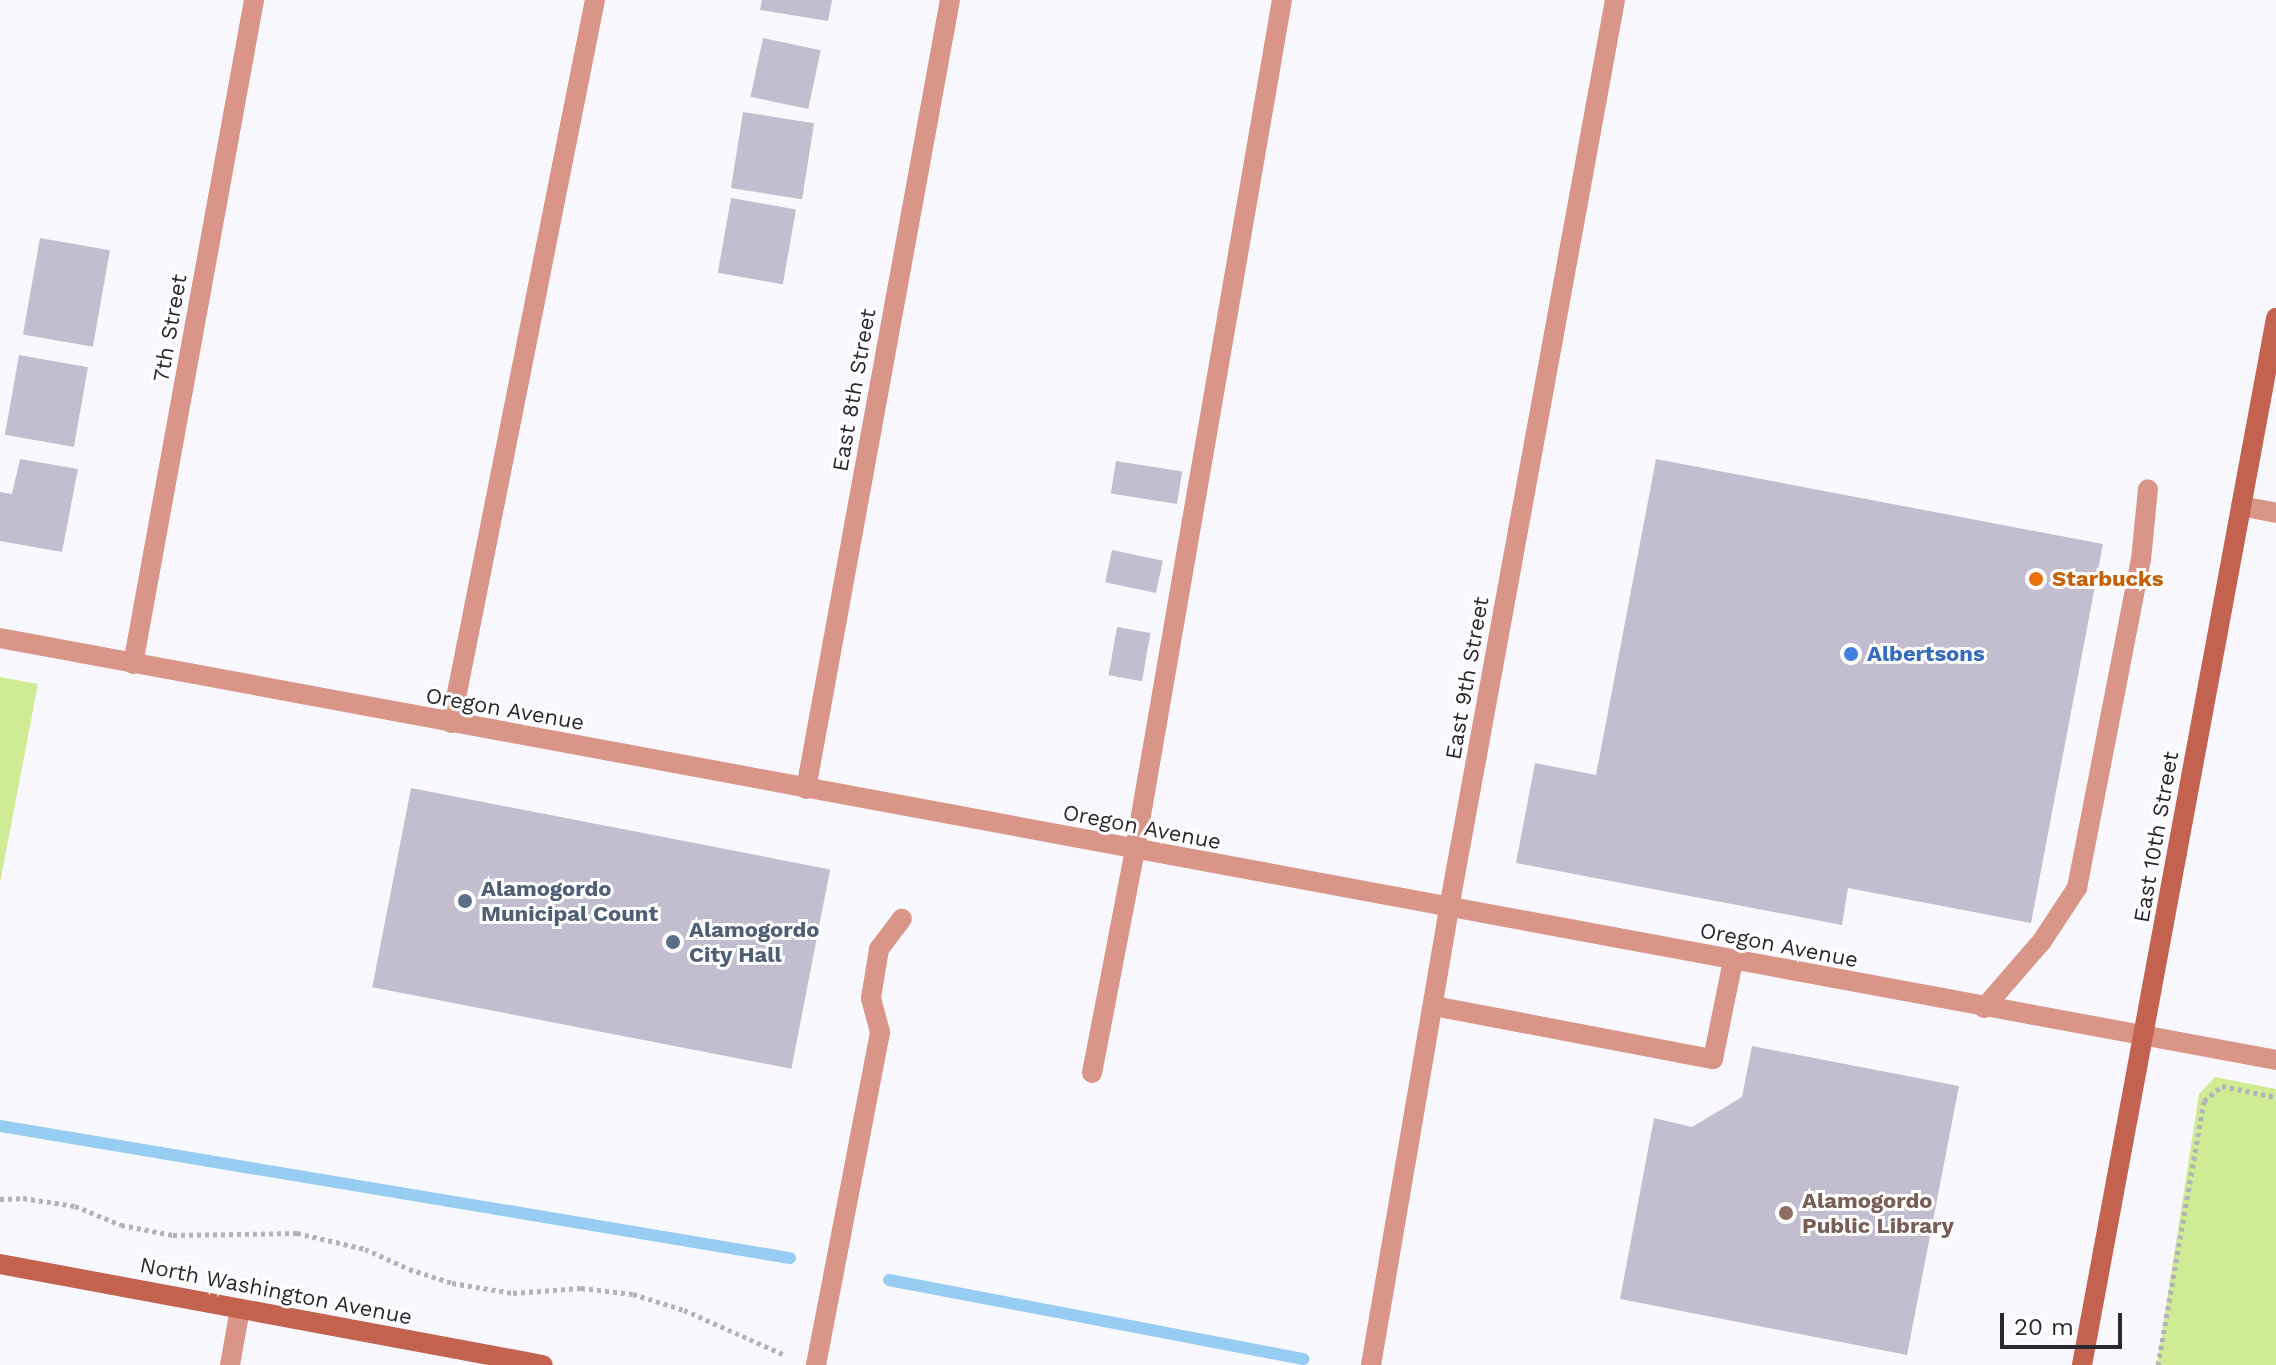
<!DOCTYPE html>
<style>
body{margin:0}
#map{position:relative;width:2276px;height:1365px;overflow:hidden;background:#faf8ff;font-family:"Work Sans",sans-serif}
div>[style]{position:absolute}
.green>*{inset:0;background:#cfeb94}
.stream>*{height:12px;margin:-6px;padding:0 6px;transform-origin:6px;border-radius:6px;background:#97cdf2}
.building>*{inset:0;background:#c3becf;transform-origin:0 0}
.path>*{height:5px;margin-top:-2.5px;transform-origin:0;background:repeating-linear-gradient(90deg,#b4b2b9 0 4px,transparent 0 8px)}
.lane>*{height:20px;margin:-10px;padding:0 10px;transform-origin:10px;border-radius:10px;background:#d99587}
.street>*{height:20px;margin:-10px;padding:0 10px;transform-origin:10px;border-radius:10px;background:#d99587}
.secondary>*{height:20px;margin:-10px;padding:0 10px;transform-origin:10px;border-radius:10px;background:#c2624f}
.dots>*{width:22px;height:22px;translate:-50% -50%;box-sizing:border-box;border:4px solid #fff;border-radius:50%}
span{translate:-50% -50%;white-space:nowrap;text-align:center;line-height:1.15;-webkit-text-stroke:6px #fff;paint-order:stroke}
.street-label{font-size:22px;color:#2b2930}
.food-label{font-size:22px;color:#c56008;font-weight:700}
.left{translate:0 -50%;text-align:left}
.shop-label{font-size:22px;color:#366cbe;font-weight:700}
.service-label{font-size:22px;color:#4e5e75;font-weight:700}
.education-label{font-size:22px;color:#785e54;font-weight:700}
.scale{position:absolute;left:2000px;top:1313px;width:122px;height:36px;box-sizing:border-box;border:4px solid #2b2930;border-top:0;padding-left:10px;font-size:24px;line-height:28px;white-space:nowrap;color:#2b2930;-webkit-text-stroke:6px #fff;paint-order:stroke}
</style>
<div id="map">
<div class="green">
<i style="clip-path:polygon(0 677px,38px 684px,0 883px)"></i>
<i style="clip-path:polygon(2215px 1077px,2276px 1089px,2276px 1365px,2157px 1365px,2199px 1094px)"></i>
</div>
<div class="stream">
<i style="left:0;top:1126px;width:801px;rotate:9.49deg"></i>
<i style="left:889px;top:1280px;width:422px;rotate:10.8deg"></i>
</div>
<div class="building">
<i style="clip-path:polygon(762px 0,832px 0,828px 21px,760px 10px)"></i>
<i style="left:763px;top:38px;width:59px;height:60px;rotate:12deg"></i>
<i style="left:743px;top:112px;width:72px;height:77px;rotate:9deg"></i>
<i style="left:731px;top:198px;width:66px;height:76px;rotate:10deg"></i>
<i style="left:40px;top:238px;width:71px;height:98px;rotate:10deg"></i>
<i style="left:19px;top:355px;width:70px;height:81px;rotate:10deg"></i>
<i style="clip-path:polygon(20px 459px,78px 469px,62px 552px,0 541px,0 492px,12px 494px)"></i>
<i style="clip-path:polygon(1656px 459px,2103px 544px,2031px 923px,1848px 888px,1842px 925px,1516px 863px,1535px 763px,1596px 775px)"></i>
<i style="left:1116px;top:461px;width:67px;height:33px;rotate:9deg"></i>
<i style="left:1112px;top:550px;width:52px;height:33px;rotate:12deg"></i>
<i style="left:1117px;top:627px;width:34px;height:49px;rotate:10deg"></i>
<i style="left:411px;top:788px;width:427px;height:203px;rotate:11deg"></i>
<i style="clip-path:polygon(1752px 1046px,1959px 1086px,1907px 1355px,1620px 1299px,1654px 1118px,1692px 1127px,1742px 1097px)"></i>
</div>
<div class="path">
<i style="left:0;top:1199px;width:23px;rotate:-2deg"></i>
<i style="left:23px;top:1198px;width:53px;rotate:8.7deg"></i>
<i style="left:75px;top:1206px;width:50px;rotate:22.4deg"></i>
<i style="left:121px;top:1225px;width:53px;rotate:10.9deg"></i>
<i style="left:173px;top:1235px;width:124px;rotate:-0.9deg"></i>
<i style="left:297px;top:1233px;width:70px;rotate:13.2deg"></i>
<i style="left:365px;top:1249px;width:48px;rotate:24.4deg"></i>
<i style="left:409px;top:1269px;width:45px;rotate:18deg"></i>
<i style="left:452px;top:1283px;width:62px;rotate:9.3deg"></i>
<i style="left:513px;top:1293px;width:68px;rotate:-4.2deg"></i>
<i style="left:581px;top:1288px;width:52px;rotate:6.6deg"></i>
<i style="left:633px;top:1294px;width:53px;rotate:17.4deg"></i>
<i style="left:684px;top:1310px;width:108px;rotate:24deg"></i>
<i style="left:2158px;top:1365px;width:268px;rotate:-80.1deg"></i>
<i style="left:2204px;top:1101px;width:23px;rotate:-40deg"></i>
<i style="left:2222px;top:1086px;width:55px;rotate:11.5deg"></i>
</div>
<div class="lane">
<i style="left:451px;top:723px;width:737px;rotate:-78.74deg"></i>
<i style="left:1434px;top:1006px;width:284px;rotate:10.8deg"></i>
<i style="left:1713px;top:1059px;width:100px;rotate:-78.5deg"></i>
<i style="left:1984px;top:1008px;width:89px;rotate:-49.1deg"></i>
<i style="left:2042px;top:941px;width:64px;rotate:-56.6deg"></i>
<i style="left:2077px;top:888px;width:334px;rotate:-79deg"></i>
<i style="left:2141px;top:560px;width:71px;rotate:-84.4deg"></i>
<i style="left:1092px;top:1073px;width:227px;rotate:-79.1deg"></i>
<i style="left:1135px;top:850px;width:863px;rotate:-80.19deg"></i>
<i style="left:816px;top:1365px;width:339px;rotate:-79.1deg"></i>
<i style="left:880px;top:1032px;width:35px;rotate:-105deg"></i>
<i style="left:871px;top:998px;width:50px;rotate:-80.7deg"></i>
<i style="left:879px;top:949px;width:38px;rotate:-53deg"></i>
</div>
<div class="street">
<i style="left:2241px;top:506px;width:36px;rotate:11deg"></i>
<i style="left:0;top:638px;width:2315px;rotate:10.5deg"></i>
<i style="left:133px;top:664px;width:675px;rotate:-79.67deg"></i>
<i style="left:806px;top:789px;width:802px;rotate:-79.66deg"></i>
<i style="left:230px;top:1365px;width:57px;rotate:-79.9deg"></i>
<i style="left:1371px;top:1365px;width:464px;rotate:-80.3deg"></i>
<i style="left:1449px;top:908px;width:923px;rotate:-79.64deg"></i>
</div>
<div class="secondary">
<i style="left:0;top:1264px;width:552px;rotate:10.54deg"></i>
<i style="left:2082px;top:1365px;width:1065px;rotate:-79.5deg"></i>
</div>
<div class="dots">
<i style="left:2036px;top:579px;background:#e8710a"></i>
<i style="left:1851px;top:654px;background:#3f7fe0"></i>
<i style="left:465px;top:901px;background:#5c6f8a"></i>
<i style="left:673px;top:942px;background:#5c6f8a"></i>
<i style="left:1786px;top:1213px;background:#8d6e63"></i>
</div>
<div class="street-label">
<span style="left:170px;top:328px;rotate:-80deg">7th Street</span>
<span style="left:854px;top:390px;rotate:-80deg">East 8th Street</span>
<span style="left:1467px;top:678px;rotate:-80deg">East 9th Street</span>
<span style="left:505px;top:709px;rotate:10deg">Oregon Avenue</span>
<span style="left:1142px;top:827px;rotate:11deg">Oregon Avenue</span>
<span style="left:2156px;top:837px;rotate:-80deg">East 10th Street</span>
<span style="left:1779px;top:945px;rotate:11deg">Oregon Avenue</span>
<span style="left:276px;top:1291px;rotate:11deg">North Washington Avenue</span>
</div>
<div class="food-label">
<span class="left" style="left:2052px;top:579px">Starbucks</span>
</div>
<div class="shop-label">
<span class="left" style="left:1867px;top:654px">Albertsons</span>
</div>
<div class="service-label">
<span class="left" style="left:481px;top:901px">Alamogordo<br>Municipal Count</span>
<span class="left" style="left:689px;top:942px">Alamogordo<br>City Hall</span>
</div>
<div class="education-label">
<span class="left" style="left:1802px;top:1213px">Alamogordo<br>Public Library</span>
</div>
<div class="scale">20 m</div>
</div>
